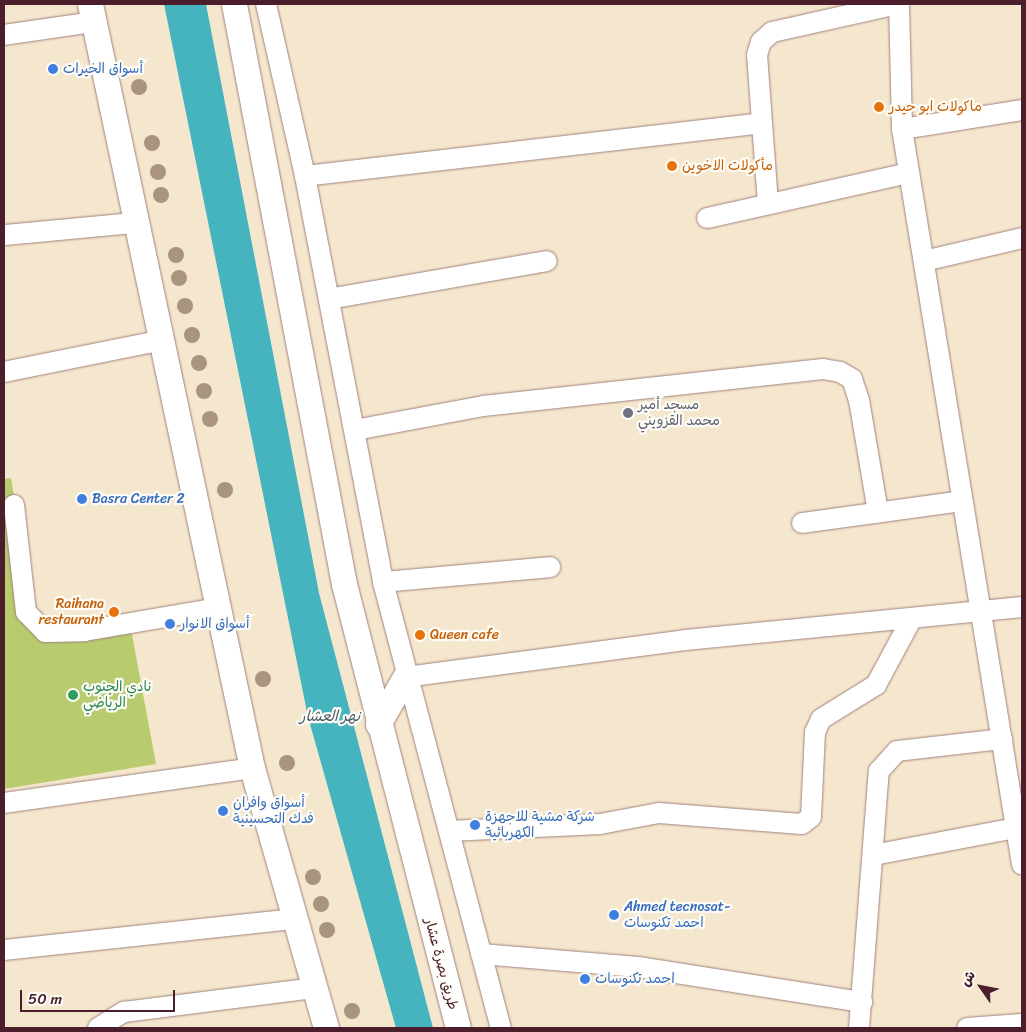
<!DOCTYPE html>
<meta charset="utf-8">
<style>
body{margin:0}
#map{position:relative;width:1026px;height:1032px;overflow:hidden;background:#f5e6ce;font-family:Sriracha,"Playpen Sans Arabic",sans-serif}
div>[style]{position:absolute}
.green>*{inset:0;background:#b8cb6f}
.water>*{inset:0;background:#45b4bf}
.roads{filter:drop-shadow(0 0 1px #a0827c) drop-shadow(0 0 1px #a0827c)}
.minor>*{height:20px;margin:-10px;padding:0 10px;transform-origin:10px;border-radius:10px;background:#fff}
.major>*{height:25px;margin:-12.5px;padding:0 12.5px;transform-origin:12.5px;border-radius:12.5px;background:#fff}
.trees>*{width:16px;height:16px;margin:-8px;border-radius:50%;background:#a9957f}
.dots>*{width:14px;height:14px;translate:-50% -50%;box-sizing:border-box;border:2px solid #fdfcf7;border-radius:50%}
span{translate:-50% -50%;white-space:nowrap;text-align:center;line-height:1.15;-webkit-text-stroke:4.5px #fdfcf7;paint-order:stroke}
.shop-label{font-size:14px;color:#366cbe}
.left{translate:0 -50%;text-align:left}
.food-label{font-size:14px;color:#c56008}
.right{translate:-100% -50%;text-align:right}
.worship-label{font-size:14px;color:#5b616d}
.leisure-label{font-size:14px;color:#27864d}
.street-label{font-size:14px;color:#4a1f2b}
.water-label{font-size:15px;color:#485b66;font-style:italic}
.frame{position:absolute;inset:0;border:5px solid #4a1f2b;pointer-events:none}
.north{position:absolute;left:956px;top:962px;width:50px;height:50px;-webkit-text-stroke:4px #fdfcf7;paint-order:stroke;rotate:303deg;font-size:14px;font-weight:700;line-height:20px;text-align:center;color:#4a1f2b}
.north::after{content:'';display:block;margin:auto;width:18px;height:22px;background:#4a1f2b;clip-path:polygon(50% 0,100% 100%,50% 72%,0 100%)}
.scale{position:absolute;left:20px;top:990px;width:155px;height:22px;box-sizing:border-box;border:2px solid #4a1f2b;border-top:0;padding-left:6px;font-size:15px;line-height:18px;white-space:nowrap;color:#4a1f2b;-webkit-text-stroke:4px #fdfcf7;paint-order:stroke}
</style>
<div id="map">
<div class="green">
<i style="clip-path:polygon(11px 478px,35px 625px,128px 613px,156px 764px,4px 789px,4px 479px)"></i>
</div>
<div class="water">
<i style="clip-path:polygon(164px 4px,206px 4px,319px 593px,433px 1028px,396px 1028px,308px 717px)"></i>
</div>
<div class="roads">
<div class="minor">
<i style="left:266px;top:4px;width:176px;rotate:77.2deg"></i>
<i style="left:305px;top:176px;width:413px;rotate:79.1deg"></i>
<i style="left:383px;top:582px;width:461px;rotate:75.2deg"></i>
<i style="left:899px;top:4px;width:125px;rotate:88.6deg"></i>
<i style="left:902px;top:129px;width:745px;rotate:80.73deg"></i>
<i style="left:4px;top:35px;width:90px;rotate:-8.3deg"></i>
<i style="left:902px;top:129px;width:121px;rotate:-9deg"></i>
<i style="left:305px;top:176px;width:458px;rotate:-6.6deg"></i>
<i style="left:768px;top:204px;width:149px;rotate:-94.2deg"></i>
<i style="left:757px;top:55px;width:14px;rotate:-73deg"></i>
<i style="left:761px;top:42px;width:15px;rotate:-42deg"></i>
<i style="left:772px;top:32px;width:128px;rotate:-12.6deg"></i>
<i style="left:707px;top:218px;width:207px;rotate:-12.6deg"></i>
<i style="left:4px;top:235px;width:131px;rotate:-5.3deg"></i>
<i style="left:924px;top:261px;width:101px;rotate:-13.2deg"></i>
<i style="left:329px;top:299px;width:221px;rotate:-9.9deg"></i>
<i style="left:4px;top:372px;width:161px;rotate:-11.4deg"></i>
<i style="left:355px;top:430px;width:130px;rotate:-10.6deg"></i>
<i style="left:483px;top:406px;width:342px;rotate:-6.2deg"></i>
<i style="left:823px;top:369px;width:17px;rotate:10deg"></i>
<i style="left:840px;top:372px;width:14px;rotate:30deg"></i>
<i style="left:852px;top:379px;width:22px;rotate:72deg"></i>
<i style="left:859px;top:400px;width:114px;rotate:80.4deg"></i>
<i style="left:14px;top:505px;width:108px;rotate:83.6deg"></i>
<i style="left:26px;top:612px;width:28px;rotate:46deg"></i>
<i style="left:45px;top:632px;width:39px;rotate:-1deg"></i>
<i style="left:84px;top:631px;width:136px;rotate:-9.7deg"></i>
<i style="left:802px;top:523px;width:162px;rotate:-7.8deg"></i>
<i style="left:383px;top:582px;width:168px;rotate:-5.1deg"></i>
<i style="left:405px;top:677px;width:282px;rotate:-7.5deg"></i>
<i style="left:685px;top:640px;width:339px;rotate:-5.6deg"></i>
<i style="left:4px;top:803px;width:250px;rotate:-8deg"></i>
<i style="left:449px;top:831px;width:151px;rotate:-2.7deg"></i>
<i style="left:600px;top:824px;width:60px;rotate:-10.6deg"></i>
<i style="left:659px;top:813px;width:143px;rotate:4.4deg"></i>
<i style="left:802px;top:824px;width:11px;rotate:-38deg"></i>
<i style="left:811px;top:817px;width:85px;rotate:-87.3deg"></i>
<i style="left:815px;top:732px;width:14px;rotate:-65deg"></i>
<i style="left:821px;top:719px;width:65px;rotate:-31.7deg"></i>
<i style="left:876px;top:685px;width:74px;rotate:-61.7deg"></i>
<i style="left:873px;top:855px;width:146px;rotate:-10.7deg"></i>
<i style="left:4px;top:950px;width:292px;rotate:-6.1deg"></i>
<i style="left:481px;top:954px;width:158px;rotate:4.7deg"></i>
<i style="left:638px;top:967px;width:227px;rotate:8.9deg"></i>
<i style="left:98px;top:1028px;width:31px;rotate:-32deg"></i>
<i style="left:124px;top:1012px;width:191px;rotate:-7.2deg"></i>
<i style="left:859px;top:1028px;width:258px;rotate:-85.6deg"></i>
<i style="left:879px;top:771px;width:27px;rotate:-48deg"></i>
<i style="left:897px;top:751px;width:106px;rotate:-6.5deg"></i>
<i style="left:967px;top:1028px;width:55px;rotate:-4.2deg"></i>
</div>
<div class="major">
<i style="left:90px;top:4px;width:781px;rotate:78.03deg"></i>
<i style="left:252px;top:768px;width:270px;rotate:74.1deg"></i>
<i style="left:234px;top:4px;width:590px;rotate:79.26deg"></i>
<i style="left:344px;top:584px;width:458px;rotate:75.6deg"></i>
<i style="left:378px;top:724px;width:54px;rotate:-60.1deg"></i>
</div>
</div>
<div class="trees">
<i style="left:139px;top:87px"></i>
<i style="left:152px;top:143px"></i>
<i style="left:158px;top:172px"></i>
<i style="left:161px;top:195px"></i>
<i style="left:176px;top:255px"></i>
<i style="left:179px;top:278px"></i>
<i style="left:185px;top:306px"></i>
<i style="left:192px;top:335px"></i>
<i style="left:199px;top:363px"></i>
<i style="left:204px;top:391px"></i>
<i style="left:210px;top:419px"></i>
<i style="left:225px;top:490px"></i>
<i style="left:263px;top:679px"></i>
<i style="left:287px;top:763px"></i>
<i style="left:313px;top:877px"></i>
<i style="left:321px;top:904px"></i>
<i style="left:327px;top:930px"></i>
<i style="left:352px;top:1011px"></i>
</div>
<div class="dots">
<i style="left:53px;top:69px;background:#3f7fe0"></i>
<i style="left:879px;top:107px;background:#e8710a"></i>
<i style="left:672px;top:166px;background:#e8710a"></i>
<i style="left:628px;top:413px;background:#6b7280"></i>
<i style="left:82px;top:499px;background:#3f7fe0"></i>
<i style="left:114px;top:612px;background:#e8710a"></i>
<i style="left:170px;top:624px;background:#3f7fe0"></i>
<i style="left:420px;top:635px;background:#e8710a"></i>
<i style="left:73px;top:695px;background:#2e9e5b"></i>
<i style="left:223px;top:811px;background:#3f7fe0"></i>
<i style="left:475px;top:825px;background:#3f7fe0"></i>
<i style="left:614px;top:915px;background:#3f7fe0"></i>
<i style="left:585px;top:979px;background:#3f7fe0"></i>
</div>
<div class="shop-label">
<span class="left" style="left:63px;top:69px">أسواق الخيرات</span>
<span class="left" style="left:92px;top:499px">Basra Center 2</span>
<span class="left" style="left:180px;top:624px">أسواق الانوار</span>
<span class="left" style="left:233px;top:811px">أسواق وافران<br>فدك التحسينية</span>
<span class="left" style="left:485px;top:825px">شركة مشية للاجهزة<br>الكهربائية</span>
<span class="left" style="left:624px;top:915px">Ahmed tecnosat-<br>احمد تكنوسات</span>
<span class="left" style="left:595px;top:979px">احمد تكنوسات</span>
</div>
<div class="food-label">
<span class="left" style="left:889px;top:107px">ماكولات ابو حيدر</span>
<span class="left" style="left:682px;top:166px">مأكولات الاخوين</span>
<span class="right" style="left:104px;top:612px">Raihana<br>restaurant</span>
<span class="left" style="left:430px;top:635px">Queen cafe</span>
</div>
<div class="worship-label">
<span class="left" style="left:638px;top:413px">مسجد أمير<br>محمد القزويني</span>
</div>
<div class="leisure-label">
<span class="left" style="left:83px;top:695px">نادي الجنوب<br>الرياضي</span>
</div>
<div class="street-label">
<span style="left:441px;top:964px;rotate:75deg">طريق بصرة عشار</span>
</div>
<div class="water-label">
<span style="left:330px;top:717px">نهر العشار</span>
</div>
<div class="frame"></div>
<div class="north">ش</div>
<div class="scale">50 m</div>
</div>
